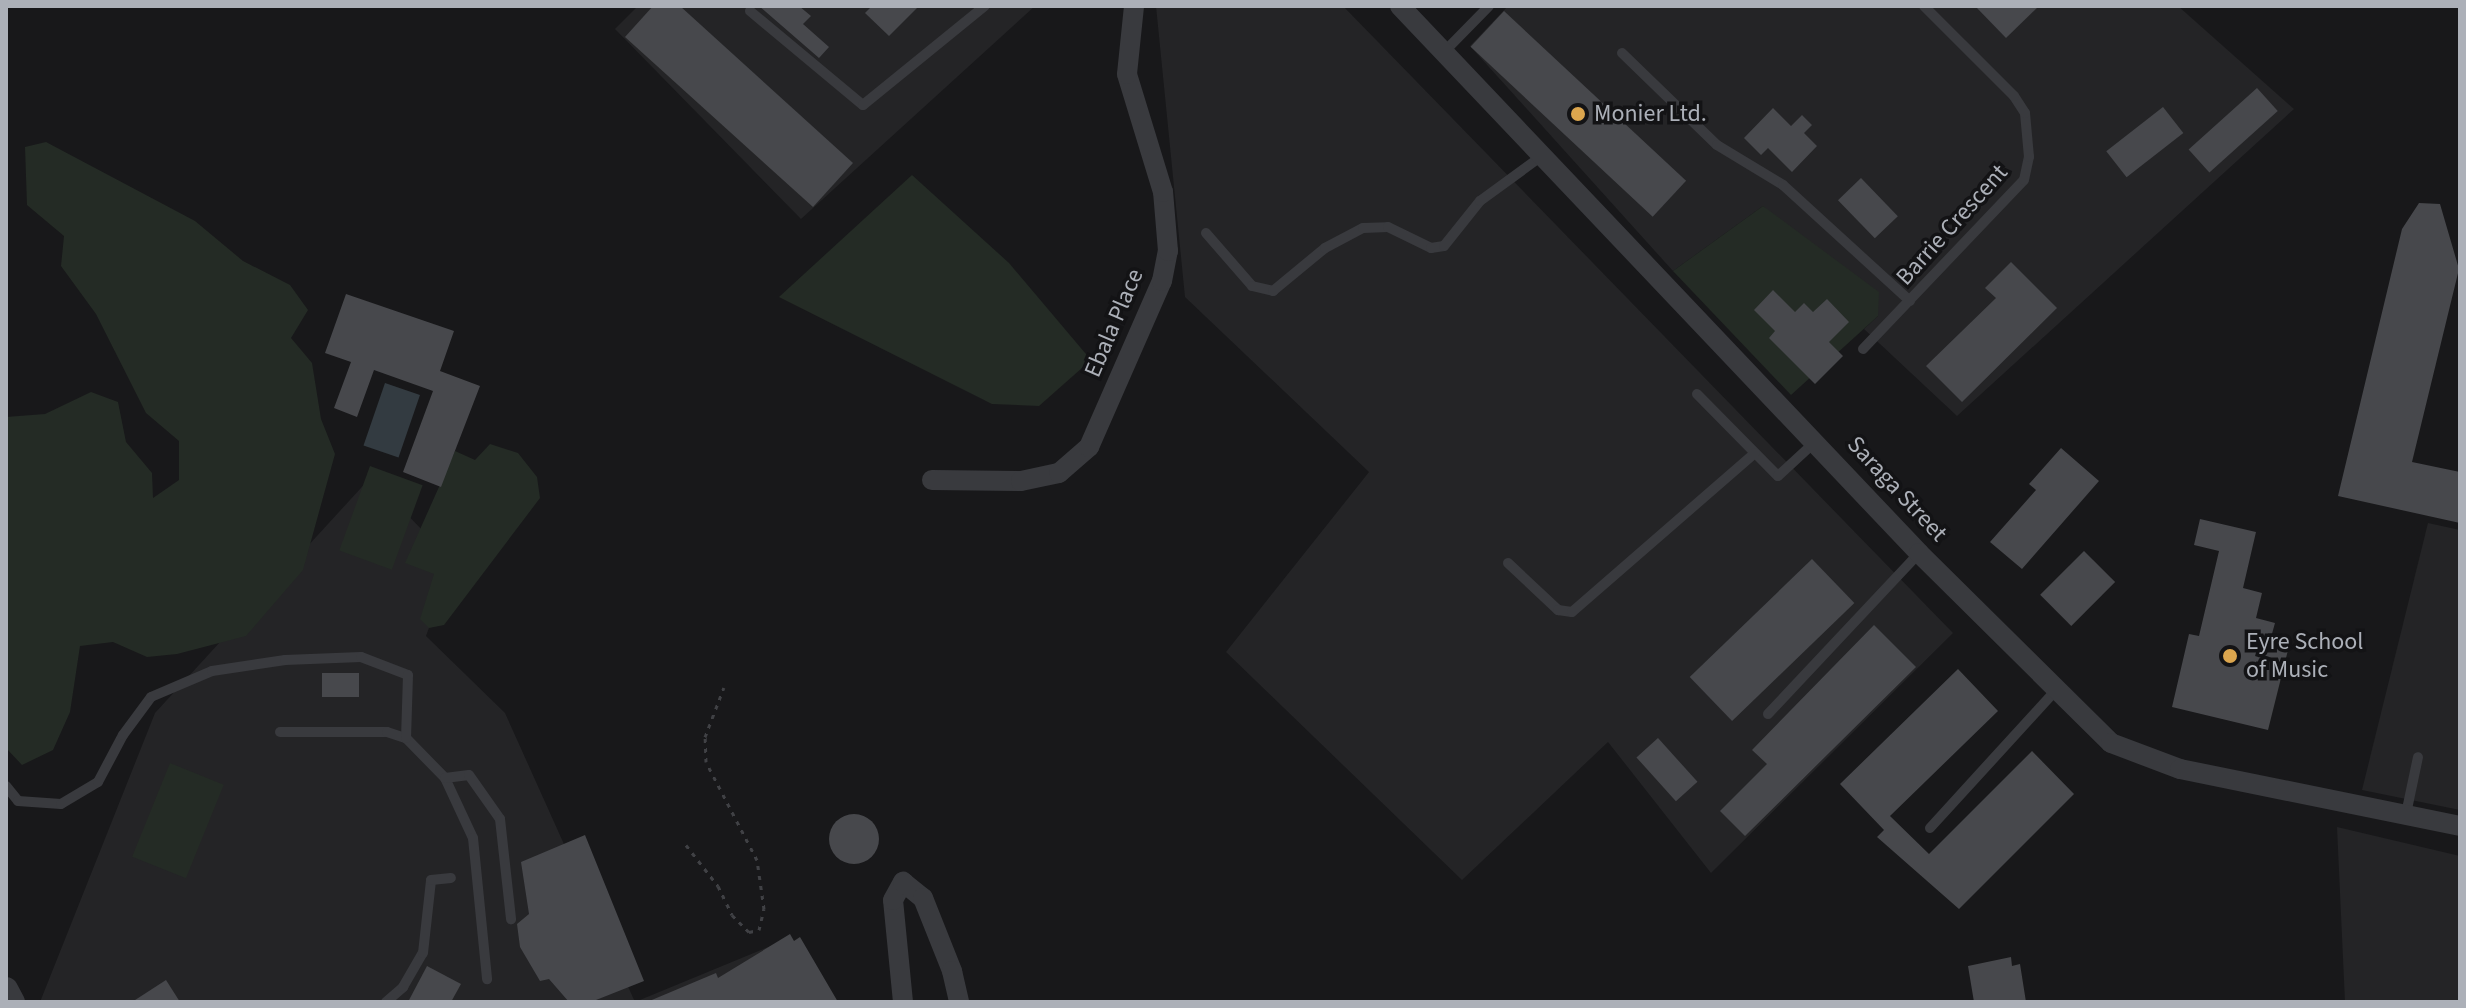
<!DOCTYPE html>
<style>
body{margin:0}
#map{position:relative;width:2466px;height:1008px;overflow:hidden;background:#18181a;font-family:"Source Sans 3",sans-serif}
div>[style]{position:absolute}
.built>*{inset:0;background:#242426}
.green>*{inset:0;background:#242b25;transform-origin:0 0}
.water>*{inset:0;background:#333b41;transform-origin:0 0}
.building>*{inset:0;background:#47484c;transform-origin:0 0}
.round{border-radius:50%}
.path>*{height:3px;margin-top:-1.5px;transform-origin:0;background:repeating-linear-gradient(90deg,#404145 0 4px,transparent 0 10px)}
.service>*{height:10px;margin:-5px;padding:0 5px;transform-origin:5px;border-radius:5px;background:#393a3e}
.minor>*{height:20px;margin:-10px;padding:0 10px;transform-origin:10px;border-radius:10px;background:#393a3e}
.tertiary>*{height:24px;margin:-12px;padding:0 12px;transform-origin:12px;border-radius:12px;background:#393a3e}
.dots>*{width:22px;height:22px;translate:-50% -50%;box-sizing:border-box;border:4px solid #131315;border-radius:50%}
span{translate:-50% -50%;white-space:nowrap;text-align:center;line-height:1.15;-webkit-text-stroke:7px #131315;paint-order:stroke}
.poi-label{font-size:24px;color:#acb0b8}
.left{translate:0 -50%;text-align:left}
.street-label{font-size:24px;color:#acb0b8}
.frame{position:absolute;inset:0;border:8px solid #acb0b8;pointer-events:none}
</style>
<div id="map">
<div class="built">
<i style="clip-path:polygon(638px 6px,1035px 6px,801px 219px,615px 29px)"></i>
<i style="clip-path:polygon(1156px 6px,1343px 6px,1953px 633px,1711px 873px,1608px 742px,1462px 880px,1226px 652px,1369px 472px,1185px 297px)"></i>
<i style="clip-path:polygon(1508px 6px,2178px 6px,2294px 109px,1957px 416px,1864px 329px,1878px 316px,1763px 206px,1673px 271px,1470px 46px)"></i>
<i style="clip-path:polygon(371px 477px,453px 562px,426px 636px,505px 713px,635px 1002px,778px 943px,808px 1002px,40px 1002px,155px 713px)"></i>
<i style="clip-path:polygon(2428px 523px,2460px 530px,2460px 810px,2362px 790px)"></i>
<i style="clip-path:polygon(2337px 827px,2460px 856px,2460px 1002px,2345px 1002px)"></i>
</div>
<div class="green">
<i style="clip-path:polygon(46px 142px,195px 221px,243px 261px,290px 285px,308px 310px,291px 338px,312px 363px,321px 419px,335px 454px,303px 570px,246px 636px,177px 654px,147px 657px,113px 642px,80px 646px,70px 712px,53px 750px,22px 765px,6px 748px,6px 417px,45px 414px,91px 392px,118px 402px,126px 442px,152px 473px,153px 498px,179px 480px,179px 441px,146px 413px,96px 314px,61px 266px,64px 236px,27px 205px,25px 147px)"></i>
<i style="clip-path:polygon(912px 175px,1009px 263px,1091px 360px,1039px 406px,992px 404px,779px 297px)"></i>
<i style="clip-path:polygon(1763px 206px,1879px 292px,1878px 316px,1791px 395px,1673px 271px)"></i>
<i style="clip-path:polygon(490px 444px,518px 453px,537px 477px,540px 498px,444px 625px,429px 628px,420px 619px,434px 574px,405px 563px,455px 451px,475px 460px)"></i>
<i style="left:370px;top:466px;width:56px;height:90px;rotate:20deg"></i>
<i style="left:170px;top:763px;width:58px;height:101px;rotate:22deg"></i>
</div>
<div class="water">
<i style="left:385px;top:383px;width:37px;height:66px;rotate:19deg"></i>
</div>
<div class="building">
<i style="clip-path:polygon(653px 6px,680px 6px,853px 163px,813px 207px,625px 37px)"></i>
<i style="clip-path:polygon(759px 6px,799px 6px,811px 16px,803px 24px,829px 47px,819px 58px)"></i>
<i style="clip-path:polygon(872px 6px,919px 6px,889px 36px,865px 13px)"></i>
<i style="clip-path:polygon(1975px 6px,2039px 6px,2006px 38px)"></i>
<i style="left:1504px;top:11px;width:249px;height:49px;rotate:43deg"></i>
<i style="left:2257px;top:88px;width:31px;height:92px;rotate:48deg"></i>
<i style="left:2163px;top:107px;width:33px;height:72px;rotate:52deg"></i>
<i style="clip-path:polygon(1773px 108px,1791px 126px,1802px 115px,1812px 125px,1804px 133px,1817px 146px,1792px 172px,1768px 148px,1761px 155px,1744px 138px)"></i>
<i style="left:1861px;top:178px;width:53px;height:32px;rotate:46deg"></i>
<i style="clip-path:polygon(2419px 203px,2440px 204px,2459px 269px,2412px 462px,2460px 472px,2460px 523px,2338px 496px,2402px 229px)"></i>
<i style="clip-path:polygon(2011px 262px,2057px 308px,1962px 402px,1926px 366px,1996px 298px,1985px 288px)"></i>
<i style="clip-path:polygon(1773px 290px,1795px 312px,1804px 303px,1813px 312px,1827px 299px,1849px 322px,1829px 342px,1843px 356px,1815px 384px,1769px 338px,1775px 331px,1754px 310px)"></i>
<i style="clip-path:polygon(346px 294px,454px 331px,440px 371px,480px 386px,441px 487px,403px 472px,433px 391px,374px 370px,357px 417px,334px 408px,351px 362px,325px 353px)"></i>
<i style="clip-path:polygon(2061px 448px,2099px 481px,2022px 569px,1990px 542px,2036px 490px,2029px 484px)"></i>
<i style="clip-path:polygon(2200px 519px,2256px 532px,2243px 588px,2262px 593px,2256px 618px,2275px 623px,2270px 641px,2289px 646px,2268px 730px,2172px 707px,2189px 634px,2199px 636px,2219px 551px,2194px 545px)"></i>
<i style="left:2084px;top:551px;width:44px;height:62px;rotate:45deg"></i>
<i style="left:1812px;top:559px;width:61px;height:170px;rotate:46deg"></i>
<i style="clip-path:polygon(1874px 625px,1916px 667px,1745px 836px,1720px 811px,1767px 764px,1752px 750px)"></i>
<i style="clip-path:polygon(1958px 669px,1998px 711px,1890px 816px,1929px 854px,2032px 751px,2074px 794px,1959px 909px,1877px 837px,1884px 830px,1840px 784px)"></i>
<i style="left:322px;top:673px;width:37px;height:24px"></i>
<i style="left:1658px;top:738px;width:59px;height:29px;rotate:48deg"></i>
<i class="round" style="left:829px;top:814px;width:50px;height:50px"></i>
<i style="clip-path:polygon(585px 835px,644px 981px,591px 1002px,569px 1002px,549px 979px,540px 981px,520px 947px,517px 924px,529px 914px,521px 862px)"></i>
<i style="clip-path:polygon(790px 934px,794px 941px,800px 937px,838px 1002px,647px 1002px,716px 973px,718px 978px)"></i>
<i style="clip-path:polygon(2011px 957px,2012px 966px,2020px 964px,2026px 1002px,1974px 1002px,1968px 966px)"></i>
<i style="clip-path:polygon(427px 966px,461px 984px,451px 1002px,408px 1002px)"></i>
<i style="clip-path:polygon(166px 980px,180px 1002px,132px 1002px)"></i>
</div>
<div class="path">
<i style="left:686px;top:845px;width:52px;rotate:52deg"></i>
<i style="left:718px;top:886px;width:32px;rotate:64deg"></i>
<i style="left:732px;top:915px;width:24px;rotate:45deg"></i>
<i style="left:749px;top:932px;width:10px;rotate:-11deg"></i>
<i style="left:759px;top:930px;width:22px;rotate:-77deg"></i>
<i style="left:764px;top:909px;width:49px;rotate:-98.1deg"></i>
<i style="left:757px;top:860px;width:110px;rotate:-117.5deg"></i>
<i style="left:706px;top:762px;width:25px;rotate:-92deg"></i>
<i style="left:705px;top:737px;width:53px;rotate:-69.2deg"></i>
</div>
<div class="service">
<i style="left:750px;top:11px;width:147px;rotate:39.8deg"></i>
<i style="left:863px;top:105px;width:157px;rotate:-39.1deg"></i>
<i style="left:1444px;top:52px;width:64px;rotate:-45.6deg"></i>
<i style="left:1622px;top:53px;width:132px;rotate:44.1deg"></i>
<i style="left:1717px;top:145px;width:77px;rotate:31.2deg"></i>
<i style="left:1783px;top:185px;width:172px;rotate:42.4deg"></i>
<i style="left:1206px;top:233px;width:70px;rotate:49deg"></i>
<i style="left:1252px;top:286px;width:22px;rotate:13deg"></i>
<i style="left:1273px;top:291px;width:67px;rotate:-39.6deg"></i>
<i style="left:1325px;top:248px;width:43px;rotate:-27.8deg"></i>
<i style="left:1363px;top:228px;width:25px;rotate:-2deg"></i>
<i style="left:1388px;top:227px;width:48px;rotate:26deg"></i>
<i style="left:1431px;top:248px;width:13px;rotate:-9deg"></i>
<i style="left:1444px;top:246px;width:58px;rotate:-51.3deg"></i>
<i style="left:1480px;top:201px;width:78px;rotate:-36.1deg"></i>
<i style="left:1863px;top:349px;width:233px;rotate:-46.4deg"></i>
<i style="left:2024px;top:180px;width:24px;rotate:-78deg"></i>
<i style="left:2029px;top:157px;width:44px;rotate:-95.2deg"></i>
<i style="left:2025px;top:113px;width:20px;rotate:-123deg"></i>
<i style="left:2014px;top:96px;width:127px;rotate:-135deg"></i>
<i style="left:1697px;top:394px;width:115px;rotate:45.4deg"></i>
<i style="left:1778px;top:476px;width:50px;rotate:-42.6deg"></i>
<i style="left:1508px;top:563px;width:69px;rotate:43.2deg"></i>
<i style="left:1558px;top:610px;width:14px;rotate:8deg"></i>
<i style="left:1572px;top:612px;width:242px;rotate:-41deg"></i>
<i style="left:1768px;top:714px;width:221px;rotate:-46.8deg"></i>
<i style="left:280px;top:732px;width:107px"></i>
<i style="left:387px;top:732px;width:20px;rotate:18deg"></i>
<i style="left:406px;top:738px;width:56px;rotate:45.7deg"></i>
<i style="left:445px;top:778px;width:66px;rotate:65deg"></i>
<i style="left:473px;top:838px;width:142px;rotate:84.3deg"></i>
<i style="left:445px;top:778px;width:24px;rotate:-7deg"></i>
<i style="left:469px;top:775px;width:54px;rotate:54.8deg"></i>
<i style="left:500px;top:819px;width:101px;rotate:83.7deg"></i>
<i style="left:6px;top:786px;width:19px;rotate:51deg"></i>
<i style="left:18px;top:801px;width:43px;rotate:4deg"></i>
<i style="left:61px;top:804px;width:43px;rotate:-30.7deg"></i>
<i style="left:98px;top:782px;width:53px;rotate:-62deg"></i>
<i style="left:123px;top:735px;width:47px;rotate:-53.6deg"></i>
<i style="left:151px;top:697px;width:66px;rotate:-23.1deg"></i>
<i style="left:212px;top:671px;width:74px;rotate:-8.6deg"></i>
<i style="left:285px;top:660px;width:76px;rotate:-2.3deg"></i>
<i style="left:361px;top:657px;width:50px;rotate:21deg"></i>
<i style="left:408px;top:675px;width:63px;rotate:91.8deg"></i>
<i style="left:2406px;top:814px;width:58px;rotate:-78.1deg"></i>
<i style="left:1930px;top:828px;width:184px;rotate:-47.6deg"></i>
<i style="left:386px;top:1002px;width:23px;rotate:-41deg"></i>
<i style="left:403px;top:987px;width:39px;rotate:-60deg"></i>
<i style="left:423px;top:953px;width:73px;rotate:-83.7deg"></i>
<i style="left:431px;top:880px;width:20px;rotate:-6deg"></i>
</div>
<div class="minor">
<i style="left:1400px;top:6px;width:754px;rotate:46.5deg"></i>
<i style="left:1919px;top:553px;width:270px;rotate:44.7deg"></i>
<i style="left:2111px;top:743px;width:74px;rotate:20.6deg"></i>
<i style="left:2180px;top:769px;width:286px;rotate:11.5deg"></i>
<i style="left:932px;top:480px;width:89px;rotate:0.6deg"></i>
<i style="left:1021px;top:481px;width:39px;rotate:-12deg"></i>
<i style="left:1059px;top:473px;width:40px;rotate:-41deg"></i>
<i style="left:1089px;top:447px;width:181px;rotate:-66.3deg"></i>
<i style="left:1162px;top:281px;width:31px;rotate:-79deg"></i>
<i style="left:1168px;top:251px;width:59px;rotate:-94.8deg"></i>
<i style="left:1163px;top:192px;width:123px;rotate:-107deg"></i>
<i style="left:1127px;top:74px;width:68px;rotate:-84.1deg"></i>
<i style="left:903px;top:1002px;width:102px;rotate:-95.6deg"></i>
<i style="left:893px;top:900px;width:21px;rotate:-61deg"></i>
<i style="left:903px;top:882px;width:26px;rotate:39deg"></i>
<i style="left:923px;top:898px;width:79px;rotate:68.3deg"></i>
<i style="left:952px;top:971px;width:32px;rotate:77deg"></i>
</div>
<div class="tertiary">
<i style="left:6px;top:989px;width:15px;rotate:62deg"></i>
</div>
<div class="dots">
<i style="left:1578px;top:114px;background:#dca64e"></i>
<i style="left:2230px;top:656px;background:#dca64e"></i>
</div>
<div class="poi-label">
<span class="left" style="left:1594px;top:114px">Monier Ltd.</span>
<span class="left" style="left:2246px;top:656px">Eyre School<br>of Music</span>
</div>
<div class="street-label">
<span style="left:1952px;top:225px;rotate:-48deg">Barrie Crescent</span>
<span style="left:1114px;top:323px;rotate:-67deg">Ebala Place</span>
<span style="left:1897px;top:489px;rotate:47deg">Saraga Street</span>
</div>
<div class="frame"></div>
</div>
